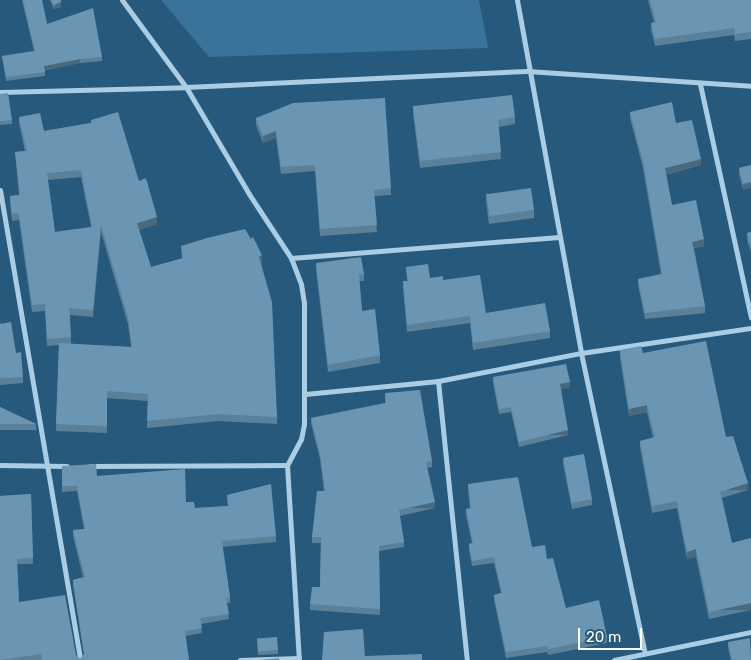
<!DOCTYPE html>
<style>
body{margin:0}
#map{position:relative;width:751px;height:660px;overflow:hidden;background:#26597b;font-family:Rubik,sans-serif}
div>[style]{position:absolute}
.green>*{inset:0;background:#397399}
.minor>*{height:5px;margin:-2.5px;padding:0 2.5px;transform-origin:2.5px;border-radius:2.5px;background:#aacde4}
.wall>*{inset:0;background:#5b819a}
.shaded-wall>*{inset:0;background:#4a697d;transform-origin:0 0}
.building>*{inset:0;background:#6a96b3;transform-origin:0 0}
span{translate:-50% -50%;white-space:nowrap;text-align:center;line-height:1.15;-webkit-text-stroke:4px #26597b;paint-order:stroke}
.scale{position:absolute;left:578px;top:628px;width:64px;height:22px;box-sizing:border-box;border:2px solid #fff;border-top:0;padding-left:6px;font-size:15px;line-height:18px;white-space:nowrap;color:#fff;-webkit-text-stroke:4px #26597b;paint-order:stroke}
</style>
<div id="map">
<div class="green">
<i style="clip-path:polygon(161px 0,479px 0,488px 48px,209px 57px)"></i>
</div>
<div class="minor">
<i style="left:122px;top:0;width:108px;rotate:53.7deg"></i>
<i style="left:186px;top:87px;width:341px;rotate:-2.7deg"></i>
<i style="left:527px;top:71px;width:225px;rotate:3.8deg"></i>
<i style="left:517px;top:0;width:359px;rotate:79.7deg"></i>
<i style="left:581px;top:353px;width:307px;rotate:78deg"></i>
<i style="left:700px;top:84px;width:239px;rotate:77.7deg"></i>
<i style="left:0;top:92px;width:186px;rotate:-1.5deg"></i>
<i style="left:186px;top:87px;width:124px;rotate:59.5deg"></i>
<i style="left:249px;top:194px;width:77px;rotate:56.7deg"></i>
<i style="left:291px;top:258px;width:28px;rotate:69deg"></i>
<i style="left:301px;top:284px;width:20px;rotate:81deg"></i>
<i style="left:304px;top:304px;width:120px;rotate:90deg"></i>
<i style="left:304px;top:424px;width:15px;rotate:101deg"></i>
<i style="left:301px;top:439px;width:30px;rotate:118deg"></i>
<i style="left:287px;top:465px;width:195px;rotate:86.5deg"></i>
<i style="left:0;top:190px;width:477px;rotate:80.3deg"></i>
<i style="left:291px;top:258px;width:269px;rotate:-4.5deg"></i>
<i style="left:438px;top:381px;width:281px;rotate:84.1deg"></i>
<i style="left:305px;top:394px;width:134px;rotate:-5.6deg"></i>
<i style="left:438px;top:381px;width:146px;rotate:-11.1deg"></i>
<i style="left:581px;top:353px;width:172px;rotate:-8.4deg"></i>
<i style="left:0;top:465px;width:67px;rotate:0.9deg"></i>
<i style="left:90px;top:466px;width:197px;rotate:-0.3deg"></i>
<i style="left:240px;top:660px;width:59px;rotate:-1.9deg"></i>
<i style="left:614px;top:660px;width:140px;rotate:-11.6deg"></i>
</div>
<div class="wall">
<i style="clip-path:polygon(22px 0,42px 0,47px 24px,102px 57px,102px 61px,80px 63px,45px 70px,45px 76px,6px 81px,2px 56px,34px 51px)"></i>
<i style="clip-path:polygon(50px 0,61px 0,61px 7px,54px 9px)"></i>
<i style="clip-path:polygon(648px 0,751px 0,751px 39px,735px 41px,734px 35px,655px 46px,651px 30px,651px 23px,654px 23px)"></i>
<i style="clip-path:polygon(0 94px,12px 120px,12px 124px,0 125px)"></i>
<i style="clip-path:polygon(413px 106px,515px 117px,515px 124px,499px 127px,501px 159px,420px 168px,413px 114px)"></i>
<i style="clip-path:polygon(630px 112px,676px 123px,701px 165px,666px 175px,672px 205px,704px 246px,694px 248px,705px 306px,705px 313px,645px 319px,638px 285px,638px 279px,661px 274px,643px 168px,630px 118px)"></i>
<i style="clip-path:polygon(evenodd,19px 117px,44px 131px,91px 123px,91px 120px,139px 181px,157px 224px,139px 230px,151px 267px,182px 259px,181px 246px,262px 262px,261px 263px,277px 417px,277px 424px,219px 421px,147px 428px,148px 401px,107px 398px,107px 433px,56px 431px,59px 345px,47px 346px,45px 311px,32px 312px,19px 220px,12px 221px,10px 203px,10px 196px,19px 195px,15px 152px,25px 151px,19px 124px,19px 117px,81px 177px,91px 227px,55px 232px,48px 180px,81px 177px,19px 117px,101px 232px,128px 324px,131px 347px,71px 344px,70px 315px,93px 317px,101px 232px)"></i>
<i style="clip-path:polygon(256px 118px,391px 188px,391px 195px,374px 196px,377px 232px,320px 236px,315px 171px,281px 174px,276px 138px,263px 143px,256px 125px)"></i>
<i style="clip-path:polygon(751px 165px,743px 190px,739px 174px,739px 168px)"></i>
<i style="clip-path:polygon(486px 193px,534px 210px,534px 218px,489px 224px,486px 201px)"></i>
<i style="clip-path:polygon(751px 232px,751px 252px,747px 240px,747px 233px)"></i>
<i style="clip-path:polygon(316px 263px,364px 274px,364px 281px,359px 281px,362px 311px,380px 355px,380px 363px,328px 372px,316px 270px)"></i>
<i style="clip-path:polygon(406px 267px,430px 278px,443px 280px,486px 313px,550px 331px,550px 338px,473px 350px,470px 323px,407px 332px,403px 288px,403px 281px,407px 281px)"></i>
<i style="clip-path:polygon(0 322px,16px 353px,23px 377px,23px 383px,0 385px)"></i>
<i style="clip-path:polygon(620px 350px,643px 353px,726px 437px,748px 490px,722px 498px,732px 543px,751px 538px,751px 610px,709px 619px,696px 557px,687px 559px,677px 508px,652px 513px,640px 448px,640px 441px,653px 438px,647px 412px,629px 416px,620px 358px)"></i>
<i style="clip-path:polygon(493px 377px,570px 387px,561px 389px,568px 435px,519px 447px,511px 412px,499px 414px,493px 383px)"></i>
<i style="clip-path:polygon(385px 393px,432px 461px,432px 467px,427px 468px,435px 508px,400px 516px,404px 542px,404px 547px,379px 551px,380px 615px,310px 610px,310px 604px,320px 587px,321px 543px,312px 543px,312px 537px,324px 491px,320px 459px,311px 424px,311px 418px,385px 403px)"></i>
<i style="clip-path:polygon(0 407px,36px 424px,36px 430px,0 430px)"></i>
<i style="clip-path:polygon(563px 458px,592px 499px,592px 505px,572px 509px,563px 464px)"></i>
<i style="clip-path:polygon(62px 466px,186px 502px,195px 508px,228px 506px,227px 495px,276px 536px,276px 542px,222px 547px,230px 597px,230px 603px,227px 603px,229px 619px,201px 624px,202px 633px,185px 636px,189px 660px,0 660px,0 496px,31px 494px,33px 564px,17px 564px,19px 602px,76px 655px,80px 659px,84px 655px,73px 585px,73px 580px,83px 577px,73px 536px,73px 530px,84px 529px,77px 491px,62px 492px)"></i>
<i style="clip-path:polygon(468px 484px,532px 547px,547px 559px,566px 608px,607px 637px,607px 643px,548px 655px,547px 652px,506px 658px,494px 600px,494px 595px,501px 593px,494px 563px,472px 566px,469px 550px,469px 544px,472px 543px,466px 515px,466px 509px,470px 509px,468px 489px)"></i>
<i style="clip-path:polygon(257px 639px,278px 650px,278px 654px,258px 655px)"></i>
<i style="clip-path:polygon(728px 642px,751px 660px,731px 660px,728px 648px)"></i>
</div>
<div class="shaded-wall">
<i style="clip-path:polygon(61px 2px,61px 7px,54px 9px,54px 5px)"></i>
<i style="clip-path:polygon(80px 59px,80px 63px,44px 71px,44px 66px)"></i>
<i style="clip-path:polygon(276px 131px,276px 138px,263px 143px,263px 136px)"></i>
<i style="clip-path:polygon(701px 159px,701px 165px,665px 175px,665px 168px)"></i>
<i style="clip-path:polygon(751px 182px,751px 188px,743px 190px,743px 184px)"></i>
<i style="clip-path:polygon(157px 217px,157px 224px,137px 230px,137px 223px)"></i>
<i style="clip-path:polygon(101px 225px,101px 232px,93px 317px,93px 310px)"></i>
<i style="clip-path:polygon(704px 239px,704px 246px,692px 248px,692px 242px)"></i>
<i style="clip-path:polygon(262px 255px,262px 262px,259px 264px,259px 257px)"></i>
<i style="clip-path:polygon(570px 382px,570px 387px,560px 389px,560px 384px)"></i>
<i style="clip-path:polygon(647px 405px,647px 412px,629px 416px,629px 409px)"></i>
<i style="left:568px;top:430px;width:5px;height:50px;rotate:90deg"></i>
<i style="left:748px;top:483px;width:7px;height:29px;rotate:90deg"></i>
<i style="left:435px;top:502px;width:6px;height:37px;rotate:90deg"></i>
<i style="clip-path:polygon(696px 549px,696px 557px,687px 559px,687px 552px)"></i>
<i style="left:751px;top:603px;width:7px;height:43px;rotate:90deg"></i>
</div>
<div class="building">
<i style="clip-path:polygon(23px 0,42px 0,47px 24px,93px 8px,102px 57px,80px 59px,44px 66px,45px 72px,6px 77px,2px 56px,35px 51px)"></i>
<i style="clip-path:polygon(51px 0,61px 0,61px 2px,54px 5px)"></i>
<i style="clip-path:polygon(650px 0,751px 0,751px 32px,735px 34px,734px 28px,655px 39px,651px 23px,656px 22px)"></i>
<i style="clip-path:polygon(8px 93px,12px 120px,0 121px,0 94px)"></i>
<i style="clip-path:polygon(512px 95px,515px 117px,498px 120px,501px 152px,420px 161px,413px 106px)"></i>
<i style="clip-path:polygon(385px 98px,391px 188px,374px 190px,377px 225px,320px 229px,315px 165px,281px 167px,276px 131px,263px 136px,256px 118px,293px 103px)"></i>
<i style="clip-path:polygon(672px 102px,676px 123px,692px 120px,701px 159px,665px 168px,672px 205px,696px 200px,704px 239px,692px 242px,705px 306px,645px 313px,638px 279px,662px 274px,643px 161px,630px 112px)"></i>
<i style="clip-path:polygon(evenodd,118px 112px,139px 181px,146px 178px,157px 217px,137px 223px,151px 267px,183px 258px,181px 246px,207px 238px,245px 229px,251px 239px,253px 237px,262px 255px,259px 257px,272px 302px,277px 417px,219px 414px,147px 421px,148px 394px,107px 391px,107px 426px,56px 424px,59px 343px,132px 347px,128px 317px,101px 225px,93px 310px,69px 308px,71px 337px,47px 339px,45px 304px,32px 305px,19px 213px,12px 214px,10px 196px,20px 195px,15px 152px,27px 151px,19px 117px,40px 113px,44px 131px,91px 123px,91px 120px,118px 112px,81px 170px,92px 227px,55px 232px,47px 173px,81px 170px)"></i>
<i style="clip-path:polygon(751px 165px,751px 182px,743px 184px,739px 168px)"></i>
<i style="left:531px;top:188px;width:22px;height:45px;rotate:82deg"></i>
<i style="clip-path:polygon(751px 232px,751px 246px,747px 233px)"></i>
<i style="clip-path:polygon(361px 257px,364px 274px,359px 274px,362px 311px,375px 309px,380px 355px,328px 365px,316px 263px)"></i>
<i style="clip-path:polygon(428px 264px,430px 278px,443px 276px,443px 280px,480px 275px,486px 313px,545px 303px,550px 331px,473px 343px,470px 316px,407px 325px,403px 281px,408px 281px,406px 267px)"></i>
<i style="clip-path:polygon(0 322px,0 324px,11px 322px,16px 353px,21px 352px,23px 377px,0 378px)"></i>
<i style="clip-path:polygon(706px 341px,726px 437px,733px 436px,748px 483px,720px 492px,732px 543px,751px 538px,751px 603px,709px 612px,696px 549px,687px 552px,677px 501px,652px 506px,640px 441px,655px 437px,647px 405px,629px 409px,620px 350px,641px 346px,643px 353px)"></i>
<i style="clip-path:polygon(566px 364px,570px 382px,560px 384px,568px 430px,519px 442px,511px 407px,499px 409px,493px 377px)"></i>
<i style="clip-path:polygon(420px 390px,432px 461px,426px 462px,435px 502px,399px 510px,404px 542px,379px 546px,380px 609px,310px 604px,312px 587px,320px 587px,321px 537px,312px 537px,317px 491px,325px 491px,320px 453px,311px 418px,386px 403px,385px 393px)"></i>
<i style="clip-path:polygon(0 407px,36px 424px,0 424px)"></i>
<i style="left:584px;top:454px;width:46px;height:21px;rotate:80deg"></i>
<i style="clip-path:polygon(96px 464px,97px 476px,185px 469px,186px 502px,194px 502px,195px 508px,228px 506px,227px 495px,271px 484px,276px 536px,222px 541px,230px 597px,226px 598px,229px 614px,200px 618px,202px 628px,185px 631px,189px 660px,42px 660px,41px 654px,0 660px,0 496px,31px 494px,33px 558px,17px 559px,19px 602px,65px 595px,76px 655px,80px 659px,84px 654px,73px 580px,85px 577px,73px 530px,85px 529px,77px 486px,62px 486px,62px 466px)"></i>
<i style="clip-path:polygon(518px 477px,532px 547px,545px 545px,547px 559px,553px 558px,566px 608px,599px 600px,607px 637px,548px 649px,547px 646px,506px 652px,494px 595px,502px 593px,494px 557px,472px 561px,469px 544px,473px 543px,466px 509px,471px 508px,468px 484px)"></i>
<i style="clip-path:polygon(363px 629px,365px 656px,422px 654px,422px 660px,322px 660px,324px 632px)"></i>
<i style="left:277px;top:637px;width:13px;height:20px;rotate:86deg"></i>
<i style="clip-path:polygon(750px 638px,751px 660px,732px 660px,728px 642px)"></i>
<i style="clip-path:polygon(279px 658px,279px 660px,259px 660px)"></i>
</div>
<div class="scale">20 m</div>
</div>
